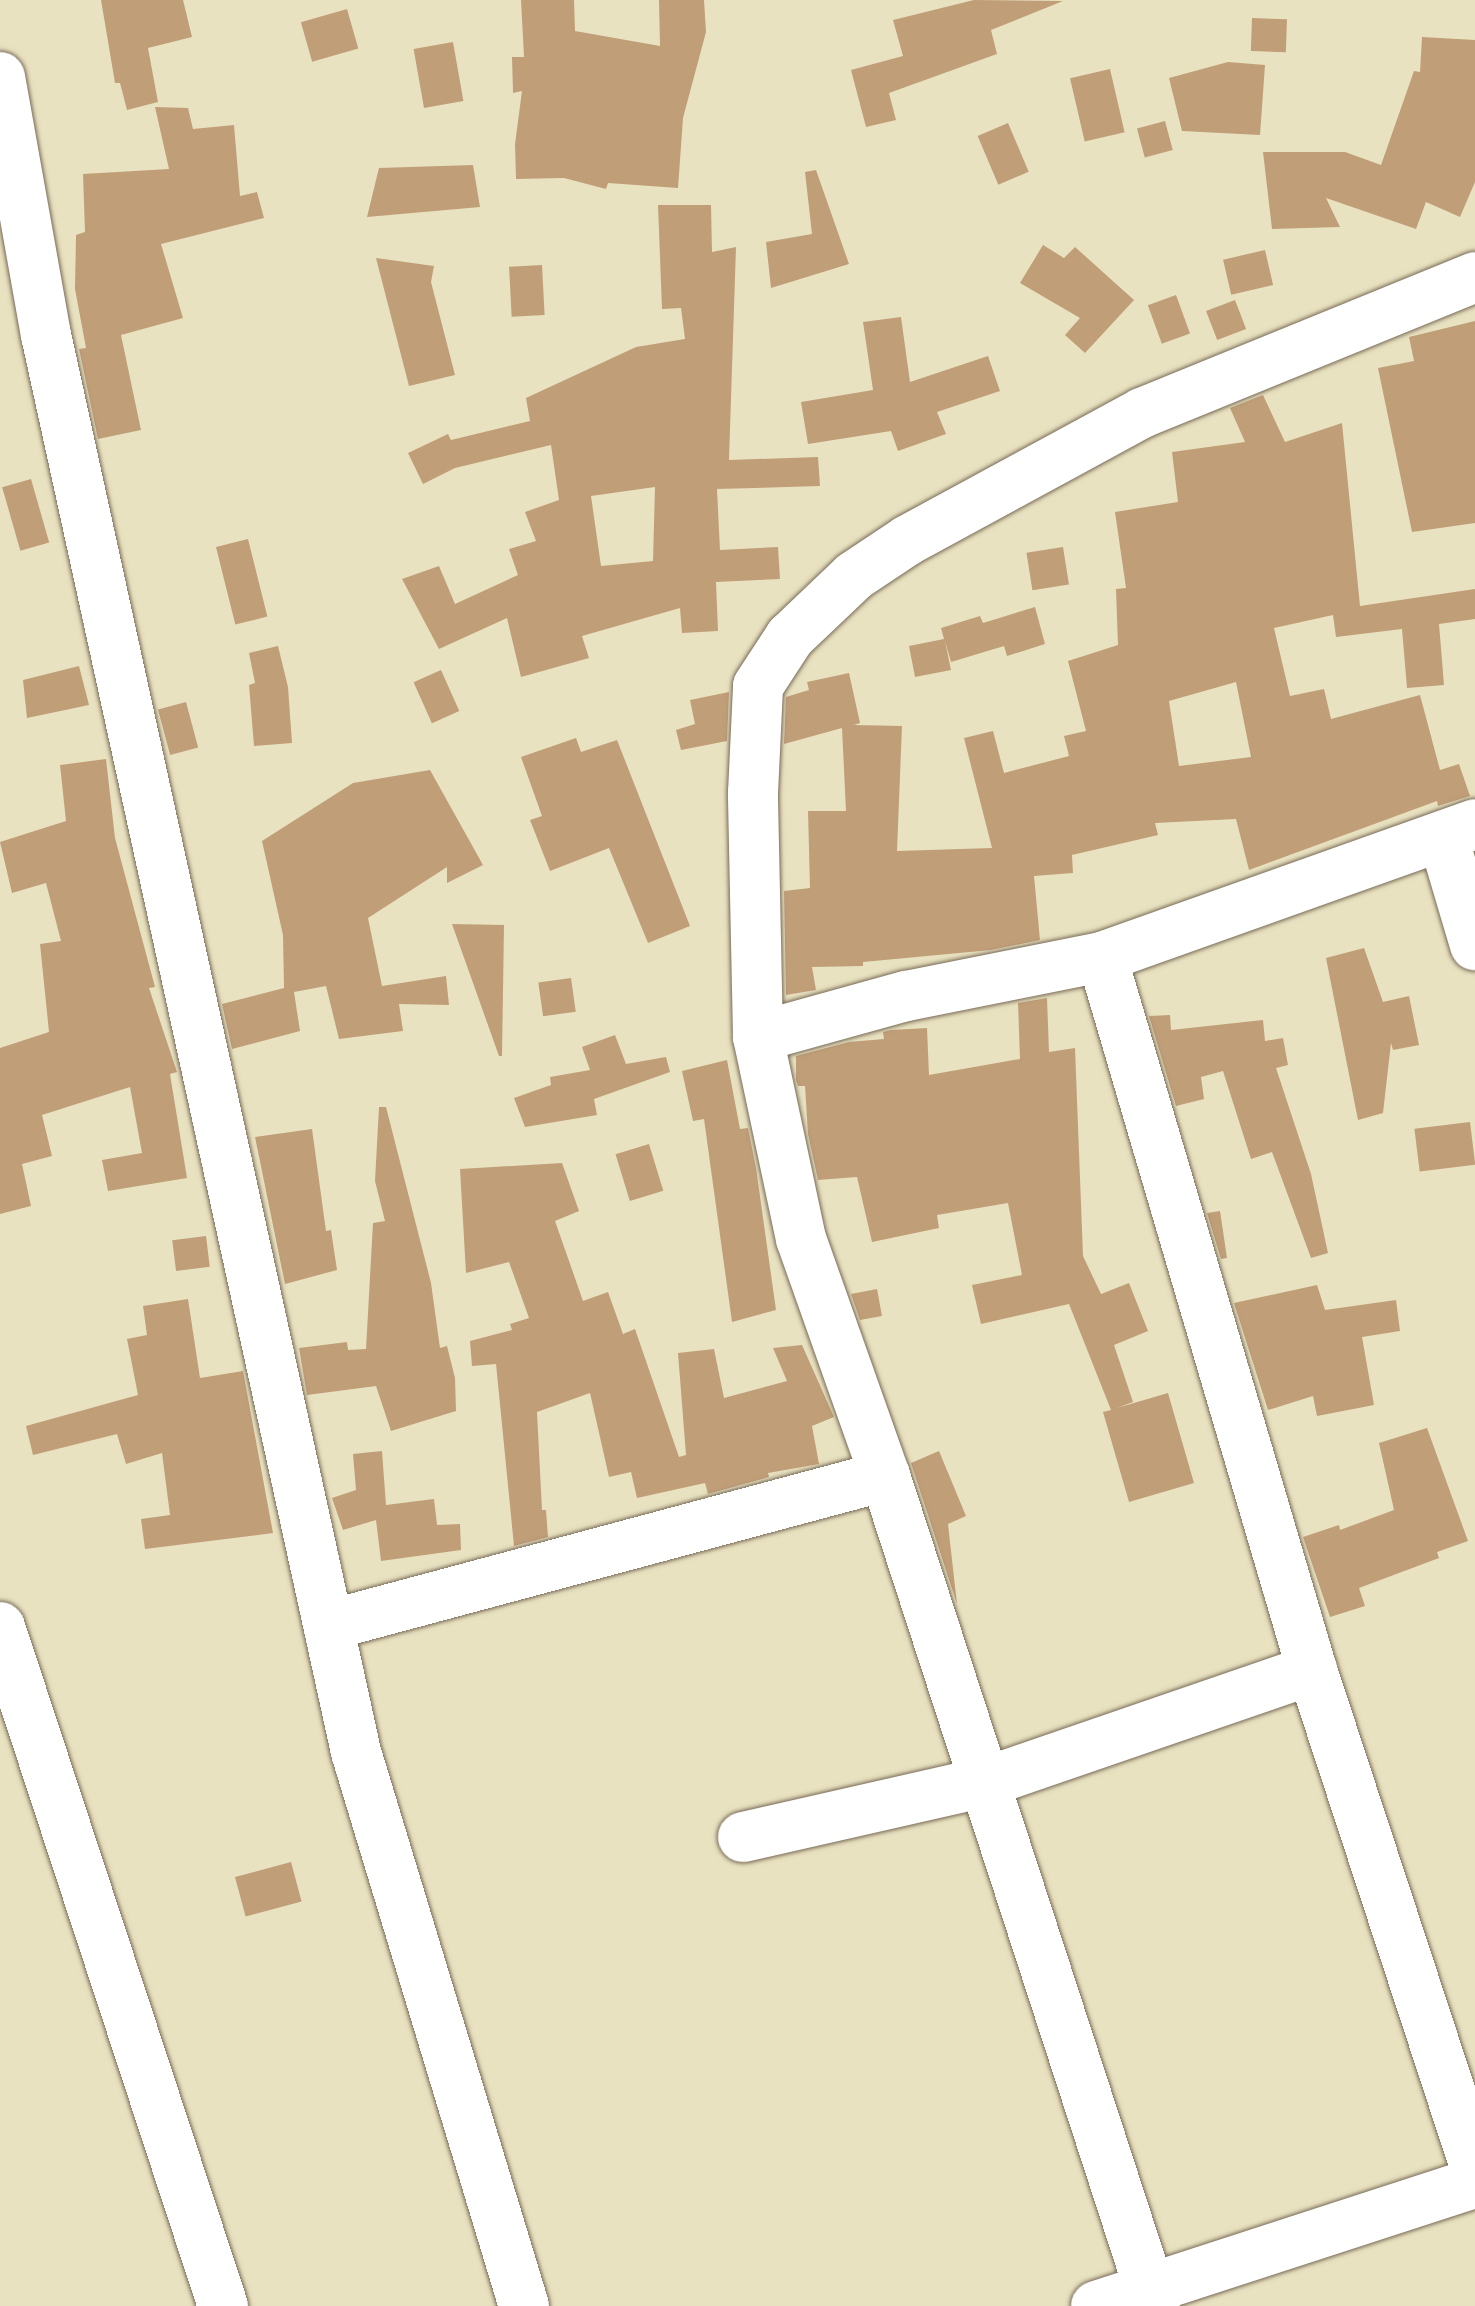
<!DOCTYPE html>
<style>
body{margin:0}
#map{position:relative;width:1475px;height:2306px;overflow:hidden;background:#e9e2c0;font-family:"Libre Caslon Text",serif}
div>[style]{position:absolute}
.building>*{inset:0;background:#c09e78;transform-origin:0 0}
.roads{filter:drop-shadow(0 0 2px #786a57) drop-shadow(0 0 2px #786a57)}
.minor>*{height:50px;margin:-25px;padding:0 25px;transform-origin:25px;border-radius:25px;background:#fff}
span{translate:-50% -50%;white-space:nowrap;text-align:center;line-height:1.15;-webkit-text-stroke:10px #f6f6f2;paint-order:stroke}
</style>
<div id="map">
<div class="building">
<i style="clip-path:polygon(101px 0,183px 0,192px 37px,148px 48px,158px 102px,127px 110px,120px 83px,115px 83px)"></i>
<i style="clip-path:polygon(521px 0,574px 0,575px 31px,660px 46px,659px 0,704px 0,706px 32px,683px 118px,678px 188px,608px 183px,606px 189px,564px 178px,516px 179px,515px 144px,522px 91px,513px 93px,512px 57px,524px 57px)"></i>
<i style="clip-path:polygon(974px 0,1063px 1px,991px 30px,997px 54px,889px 93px,896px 120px,866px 127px,851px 70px,903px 56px,893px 20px)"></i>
<i style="left:347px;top:9px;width:41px;height:48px;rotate:74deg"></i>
<i style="left:1252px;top:18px;width:35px;height:33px;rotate:2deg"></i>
<i style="clip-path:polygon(1422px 37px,1475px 40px,1475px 182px,1460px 217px,1426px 202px,1416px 229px,1326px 198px,1340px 227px,1272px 229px,1263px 152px,1345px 152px,1381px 165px,1414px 71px,1420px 72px)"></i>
<i style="left:453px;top:42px;width:60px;height:40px;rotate:80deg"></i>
<i style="clip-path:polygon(1228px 62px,1265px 65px,1260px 135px,1182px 131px,1169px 78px)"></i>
<i style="left:1110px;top:69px;width:65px;height:41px;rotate:77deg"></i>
<i style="clip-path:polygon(155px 107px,188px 108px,193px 129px,234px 125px,240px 196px,257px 192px,264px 218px,161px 244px,183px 318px,121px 335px,141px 430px,98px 439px,79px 349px,86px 348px,75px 289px,76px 235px,85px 232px,83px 174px,169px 169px)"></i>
<i style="left:1165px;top:121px;width:30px;height:29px;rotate:75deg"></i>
<i style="left:1008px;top:123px;width:53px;height:33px;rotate:67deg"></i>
<i style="clip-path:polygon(473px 165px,480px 207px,367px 217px,379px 168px)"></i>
<i style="clip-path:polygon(816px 170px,849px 264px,771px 288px,766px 242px,812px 234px,805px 172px)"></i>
<i style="clip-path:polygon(evenodd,658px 205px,711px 205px,712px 252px,736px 247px,729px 460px,818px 457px,820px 486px,717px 489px,720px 550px,778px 547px,780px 579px,716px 582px,718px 631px,682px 633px,680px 608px,582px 636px,589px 658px,521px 677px,507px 618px,439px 649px,402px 579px,439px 566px,455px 604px,518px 575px,509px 549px,536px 541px,525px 512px,559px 500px,551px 445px,455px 468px,423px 484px,408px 453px,448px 434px,451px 440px,530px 421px,526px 398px,636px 347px,685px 339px,681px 308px,662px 309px,658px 205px,655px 487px,653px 561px,601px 566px,591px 496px,655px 487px)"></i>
<i style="clip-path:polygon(1043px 245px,1064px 258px,1075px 247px,1134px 300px,1085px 353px,1065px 335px,1080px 318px,1020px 283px)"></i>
<i style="left:1265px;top:250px;width:36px;height:43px;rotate:77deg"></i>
<i style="clip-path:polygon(376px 258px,434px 266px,431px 282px,455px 375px,409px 386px)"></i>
<i style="left:542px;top:265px;width:50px;height:33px;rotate:87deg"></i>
<i style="left:1176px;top:295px;width:41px;height:30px;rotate:70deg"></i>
<i style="left:1235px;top:300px;width:31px;height:31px;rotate:69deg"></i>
<i style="clip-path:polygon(901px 317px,910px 382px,988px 356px,1000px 391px,937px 412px,946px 434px,898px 451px,891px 431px,808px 444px,801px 402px,873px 390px,863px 322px)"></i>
<i style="clip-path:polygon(1475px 321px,1475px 523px,1412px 532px,1378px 368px,1414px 361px,1409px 337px)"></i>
<i style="clip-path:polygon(evenodd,1263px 395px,1285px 442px,1342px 423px,1360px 606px,1475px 589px,1475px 619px,1439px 624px,1444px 685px,1407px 688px,1402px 629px,1336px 637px,1333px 615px,1274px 628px,1290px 696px,1324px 689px,1331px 719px,1420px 695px,1440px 770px,1459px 764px,1470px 796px,1438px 806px,1437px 801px,1249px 870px,1236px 819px,1155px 823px,1158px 835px,1072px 855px,1073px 873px,1034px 876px,1040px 940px,991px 950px,863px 962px,863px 966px,812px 967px,816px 990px,786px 995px,784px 891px,810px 888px,808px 811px,846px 811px,842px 728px,784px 744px,786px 697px,809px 690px,807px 682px,849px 673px,860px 723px,854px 725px,902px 726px,897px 851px,992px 848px,964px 738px,993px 731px,1004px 773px,1069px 756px,1064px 736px,1086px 731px,1068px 661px,1118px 645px,1116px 589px,1126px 588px,1115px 512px,1178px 502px,1172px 452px,1245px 442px,1230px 408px,1263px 395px,1236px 682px,1251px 757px,1179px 766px,1169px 701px,1236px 682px)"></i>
<i style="left:31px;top:479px;width:66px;height:30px;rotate:74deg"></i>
<i style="left:248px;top:539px;width:80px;height:33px;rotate:76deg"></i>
<i style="left:1063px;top:547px;width:38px;height:37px;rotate:81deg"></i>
<i style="clip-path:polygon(1035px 607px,1045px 644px,1007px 656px,1004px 646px,951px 662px,945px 641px,951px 670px,915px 677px,909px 646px,944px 639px,941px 628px,980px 616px,983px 623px)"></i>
<i style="clip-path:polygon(278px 646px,288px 687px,292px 743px,254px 746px,249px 685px,255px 683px,249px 653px)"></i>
<i style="clip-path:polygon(79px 666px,89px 705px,27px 718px,23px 680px)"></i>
<i style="left:441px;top:670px;width:45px;height:30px;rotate:66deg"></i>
<i style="clip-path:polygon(729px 692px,727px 741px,681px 750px,676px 730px,695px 724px,690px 700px)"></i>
<i style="left:186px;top:702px;width:47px;height:29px;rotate:75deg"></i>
<i style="clip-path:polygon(576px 738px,581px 752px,617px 740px,690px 926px,648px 943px,609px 848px,550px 871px,530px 820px,542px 816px,521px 757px)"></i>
<i style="clip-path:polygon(106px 759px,115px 838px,155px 987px,149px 988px,177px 1072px,170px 1074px,187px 1178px,108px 1191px,102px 1160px,142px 1153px,130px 1087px,42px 1115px,52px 1156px,22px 1164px,31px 1206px,0 1214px,0 1048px,49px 1032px,40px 944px,61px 941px,46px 883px,12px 893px,0 842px,66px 821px,60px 765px)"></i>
<i style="clip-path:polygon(430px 770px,483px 865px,447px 883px,447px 867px,368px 918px,382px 986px,446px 976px,449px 1005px,399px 1004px,403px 1031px,339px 1039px,326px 986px,294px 992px,300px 1031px,232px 1049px,222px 1004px,284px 988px,283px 935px,262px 841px,353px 783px)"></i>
<i style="clip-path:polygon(452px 924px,504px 925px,502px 1056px,499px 1056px)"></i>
<i style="clip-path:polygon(1364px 948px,1383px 1002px,1409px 996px,1419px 1045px,1393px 1050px,1391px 1043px,1383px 1113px,1358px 1120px,1326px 958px)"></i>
<i style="left:571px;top:978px;width:34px;height:33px;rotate:82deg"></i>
<i style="clip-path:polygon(1047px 998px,1049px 1052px,1075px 1048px,1083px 1256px,1101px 1294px,1129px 1283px,1148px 1331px,1114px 1345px,1133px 1402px,1117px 1408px,1168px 1393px,1194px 1483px,1129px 1502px,1103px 1412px,1111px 1410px,1069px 1304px,981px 1324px,972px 1285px,1022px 1275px,1008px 1203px,937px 1215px,939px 1228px,872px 1242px,857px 1177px,818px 1180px,808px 1134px,805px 1086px,798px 1086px,796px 1080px,796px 1056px,849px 1042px,884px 1039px,883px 1032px,891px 1030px,927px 1028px,929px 1075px,1020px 1059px,1018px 1003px)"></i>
<i style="clip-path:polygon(1170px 1015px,1171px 1030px,1263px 1020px,1265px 1041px,1283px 1038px,1288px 1065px,1276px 1068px,1311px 1174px,1328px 1253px,1311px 1258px,1272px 1152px,1251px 1159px,1223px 1071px,1201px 1077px,1204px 1099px,1176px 1106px,1149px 1016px)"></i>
<i style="clip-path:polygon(615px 1035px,626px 1064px,666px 1057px,670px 1072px,594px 1099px,597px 1115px,525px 1127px,514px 1098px,551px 1085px,550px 1077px,590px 1070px,582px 1047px)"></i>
<i style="clip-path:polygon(727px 1060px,740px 1129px,748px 1128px,756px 1168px,776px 1310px,732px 1322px,704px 1119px,693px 1121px,682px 1071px)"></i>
<i style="clip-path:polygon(379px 1107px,386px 1107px,431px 1283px,440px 1348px,447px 1346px,455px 1378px,456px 1411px,391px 1431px,376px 1386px,307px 1395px,299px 1348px,347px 1342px,348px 1350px,366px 1349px,373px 1223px,385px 1221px,375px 1181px)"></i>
<i style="left:1470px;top:1122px;width:43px;height:56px;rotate:83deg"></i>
<i style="clip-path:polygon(312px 1129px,326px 1231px,331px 1230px,337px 1270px,285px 1284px,255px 1137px)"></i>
<i style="left:649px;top:1144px;width:49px;height:35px;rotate:73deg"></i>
<i style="clip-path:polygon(562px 1163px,579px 1211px,555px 1221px,583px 1301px,608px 1292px,623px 1334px,635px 1329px,679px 1457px,686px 1455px,678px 1353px,714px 1349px,724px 1398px,787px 1381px,773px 1348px,802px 1345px,834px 1417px,812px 1426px,819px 1464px,768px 1473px,769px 1477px,708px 1494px,705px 1483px,637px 1498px,631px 1472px,609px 1477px,590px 1393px,537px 1412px,542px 1510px,546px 1510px,548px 1537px,514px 1546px,496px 1364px,472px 1366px,470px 1341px,512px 1330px,510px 1324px,529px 1318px,509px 1262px,466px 1273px,460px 1169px)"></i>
<i style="clip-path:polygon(1220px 1211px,1227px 1258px,1221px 1259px,1207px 1213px)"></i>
<i style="left:206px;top:1236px;width:31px;height:34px;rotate:83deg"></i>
<i style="clip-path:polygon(1317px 1285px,1325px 1310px,1396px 1300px,1400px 1331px,1362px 1337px,1374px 1405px,1317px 1416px,1313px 1396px,1268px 1410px,1234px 1303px)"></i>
<i style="clip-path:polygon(877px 1289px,882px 1316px,860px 1320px,851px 1294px)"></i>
<i style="clip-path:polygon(188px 1299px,200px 1378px,243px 1371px,273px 1533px,145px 1549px,141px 1519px,170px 1515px,162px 1453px,126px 1464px,117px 1434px,33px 1455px,26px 1426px,138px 1395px,127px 1339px,147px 1335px,143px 1306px)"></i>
<i style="clip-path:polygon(1427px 1428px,1468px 1541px,1437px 1552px,1439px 1558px,1359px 1588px,1365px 1606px,1330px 1617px,1303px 1537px,1339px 1525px,1340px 1530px,1394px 1510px,1379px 1443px)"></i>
<i style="clip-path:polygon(382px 1451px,386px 1505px,434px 1499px,437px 1525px,460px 1524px,461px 1550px,381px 1561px,376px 1520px,343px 1530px,332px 1498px,356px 1490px,353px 1454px)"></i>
<i style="clip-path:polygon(939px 1451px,966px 1516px,948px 1524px,957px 1604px,911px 1463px)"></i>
<i style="left:291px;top:1862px;width:41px;height:58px;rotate:75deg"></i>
</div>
<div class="roads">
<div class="minor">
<i style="left:0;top:77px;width:262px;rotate:79.9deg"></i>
<i style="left:46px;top:335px;width:1451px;rotate:77.66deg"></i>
<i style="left:356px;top:1752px;width:579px;rotate:73.13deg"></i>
<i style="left:1443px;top:837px;width:113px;rotate:73.5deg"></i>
<i style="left:1102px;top:957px;width:743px;rotate:73.59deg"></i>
<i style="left:1312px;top:1670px;width:523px;rotate:71.84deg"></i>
<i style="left:758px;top:1037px;width:154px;rotate:-15.5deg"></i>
<i style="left:906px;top:996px;width:200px;rotate:-11.3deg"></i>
<i style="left:1102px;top:957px;width:396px;rotate:-19.6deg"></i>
<i style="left:330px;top:1625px;width:575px;rotate:-15.03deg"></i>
<i style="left:0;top:1627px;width:715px;rotate:71.82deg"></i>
<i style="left:743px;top:1837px;width:249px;rotate:-12.8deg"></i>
<i style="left:986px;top:1782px;width:345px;rotate:-19deg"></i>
<i style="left:1096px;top:2306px;width:398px;rotate:-18deg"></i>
<i style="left:1155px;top:2306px;width:873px;rotate:-108.02deg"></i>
<i style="left:885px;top:1476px;width:251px;rotate:-109.5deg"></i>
<i style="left:801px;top:1239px;width:207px;rotate:-102deg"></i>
<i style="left:758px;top:1037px;width:244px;rotate:-91.2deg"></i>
<i style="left:753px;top:793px;width:107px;rotate:-87.3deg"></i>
<i style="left:758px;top:686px;width:59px;rotate:-56.9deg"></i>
<i style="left:790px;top:637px;width:88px;rotate:-43.6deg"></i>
<i style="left:854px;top:576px;width:65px;rotate:-33.7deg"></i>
<i style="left:908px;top:540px;width:266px;rotate:-28.5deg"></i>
<i style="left:1142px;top:413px;width:360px;rotate:-22.2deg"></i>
</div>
</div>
</div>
